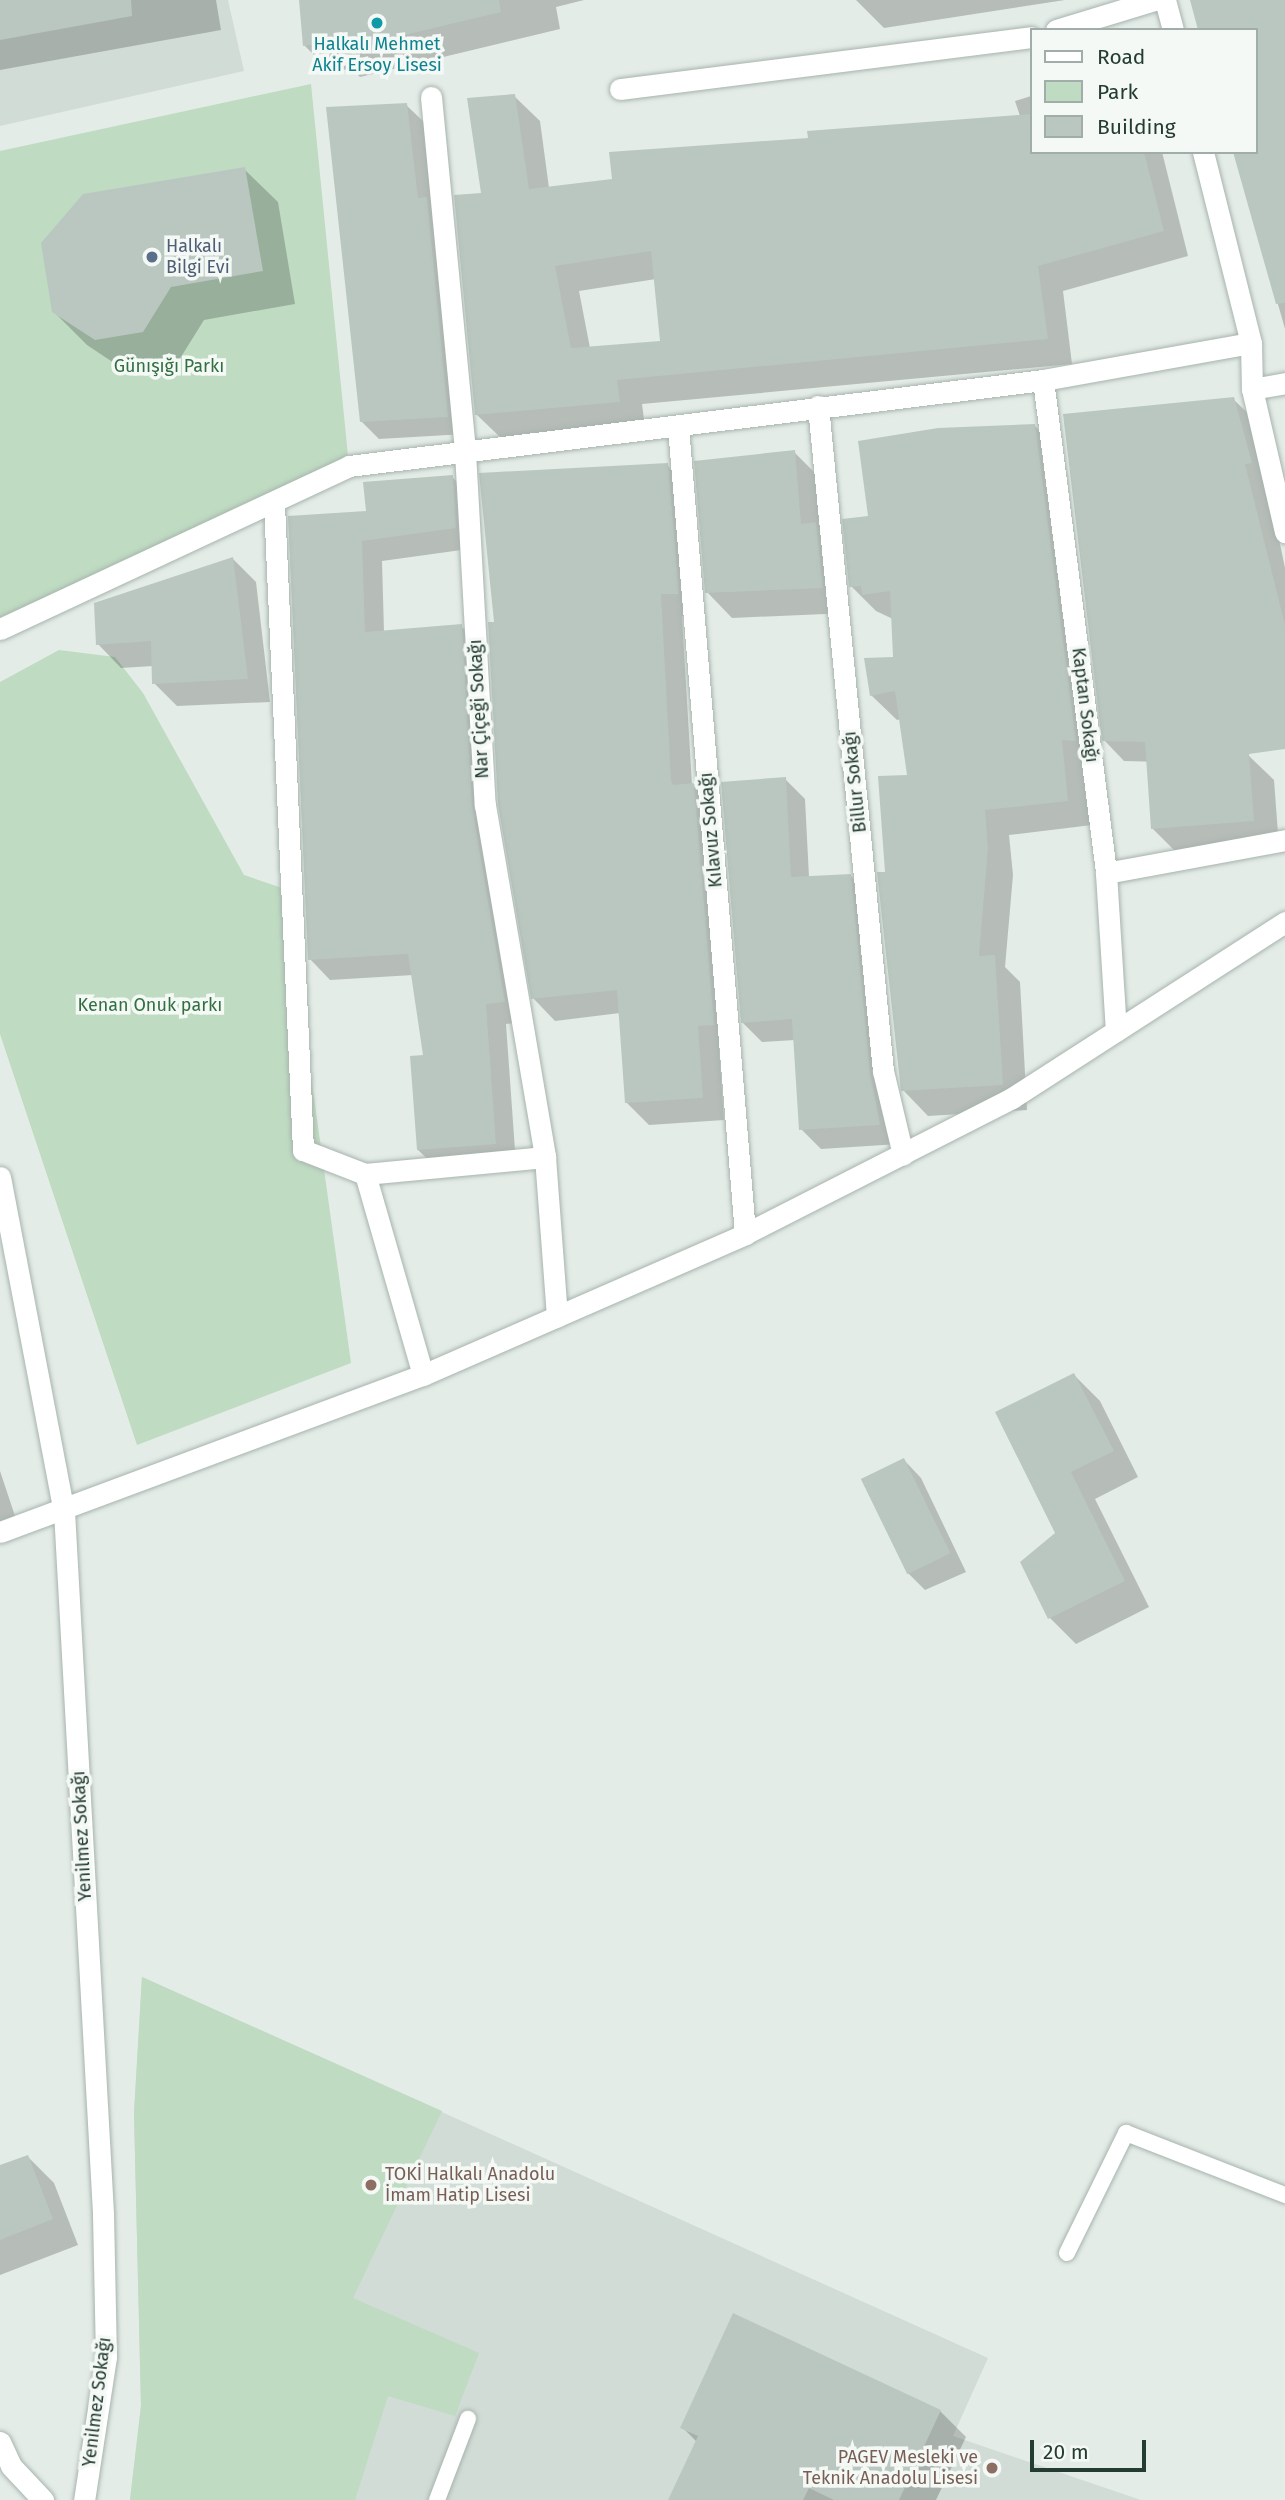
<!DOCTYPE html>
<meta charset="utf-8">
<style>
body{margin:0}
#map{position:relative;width:1285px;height:2500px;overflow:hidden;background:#e4ece7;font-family:"Fira Sans",sans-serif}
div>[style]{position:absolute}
.built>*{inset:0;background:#d2dcd6}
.green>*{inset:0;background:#bfdbc2}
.shadow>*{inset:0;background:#0003}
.building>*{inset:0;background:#bac7c0;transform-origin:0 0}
.roads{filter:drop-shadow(0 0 2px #a7b4ad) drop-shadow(0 0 2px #a7b4ad)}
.lane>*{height:16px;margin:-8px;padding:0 8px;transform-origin:8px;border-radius:8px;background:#fff}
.street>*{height:21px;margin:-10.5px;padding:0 10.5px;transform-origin:10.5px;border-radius:10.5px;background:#fff}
.dots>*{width:19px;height:19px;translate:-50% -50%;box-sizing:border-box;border:4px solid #f4f9f6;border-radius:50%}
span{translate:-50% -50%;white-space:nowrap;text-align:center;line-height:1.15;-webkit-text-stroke:7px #f4f9f6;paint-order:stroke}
.culture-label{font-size:18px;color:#0d838f}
.service-label{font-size:18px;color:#4e5e75}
.left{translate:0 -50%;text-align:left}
.park-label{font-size:18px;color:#336f41}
.street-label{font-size:18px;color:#253c32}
.education-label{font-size:18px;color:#785e54}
.right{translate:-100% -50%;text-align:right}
.legend{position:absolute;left:1030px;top:28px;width:228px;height:126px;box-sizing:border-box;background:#f4f9f6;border:2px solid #a1ada8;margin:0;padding:9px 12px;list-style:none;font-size:21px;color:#253c32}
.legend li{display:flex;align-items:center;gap:14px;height:35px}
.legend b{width:35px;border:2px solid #a1ada8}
.scale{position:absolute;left:1030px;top:2440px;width:116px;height:32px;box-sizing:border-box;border:4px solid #253c32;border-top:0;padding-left:9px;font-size:21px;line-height:24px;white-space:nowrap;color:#253c32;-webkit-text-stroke:5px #f4f9f6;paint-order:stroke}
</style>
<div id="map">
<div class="built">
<i style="clip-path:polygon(0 0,228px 0,244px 71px,0 126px)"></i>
<i style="clip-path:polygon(142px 1977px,988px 2358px,953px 2436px,1141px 2500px,130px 2500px,141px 2406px,134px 2113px)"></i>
</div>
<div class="green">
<i style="clip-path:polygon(311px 84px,349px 466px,0 629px,0 151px)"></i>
<i style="clip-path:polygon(59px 650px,115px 657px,143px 693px,244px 875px,285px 889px,351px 1363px,137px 1445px,0 1034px,0 682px)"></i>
<i style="clip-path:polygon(142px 1977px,442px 2111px,353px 2298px,479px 2353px,455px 2416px,388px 2396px,355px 2500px,130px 2500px,141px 2406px,134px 2113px)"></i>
</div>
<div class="shadow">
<i style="clip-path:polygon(0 0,216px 0,221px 30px,0 70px)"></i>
<i style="clip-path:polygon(301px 0,584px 0,556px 7px,560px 29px,360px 77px,352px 69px,330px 71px,304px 45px)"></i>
<i style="clip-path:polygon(856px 0,1065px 0,884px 28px)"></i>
<i style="clip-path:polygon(1192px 0,1285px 0,1285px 329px,1235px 152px,1255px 152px,1255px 30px)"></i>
<i style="clip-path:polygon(evenodd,514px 96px,540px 121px,549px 188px,614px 180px,810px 140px,1020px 116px,1015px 101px,1031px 96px,1031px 152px,1162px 152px,1188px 256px,1063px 291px,1072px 364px,642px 404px,645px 427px,502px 439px,476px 414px,483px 194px,514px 96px,656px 279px,662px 343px,590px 348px,579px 291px,656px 279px)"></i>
<i style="clip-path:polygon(406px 105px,424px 122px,465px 434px,379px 439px,362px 422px)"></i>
<i style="clip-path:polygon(244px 169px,278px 202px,295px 304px,204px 320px,176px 365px,129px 373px,87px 345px,53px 311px)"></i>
<i style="clip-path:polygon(1233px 399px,1254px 419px,1285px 568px,1285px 710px,1164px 762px,1124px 761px,1104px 740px)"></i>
<i style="clip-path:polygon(1035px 426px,1060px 451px,1092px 825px,1009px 835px,1013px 875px,1005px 967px,1020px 982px,1027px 1110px,928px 1116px,903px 1090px,887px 874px,909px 776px,901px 719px,897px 720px,871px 695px,895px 658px,893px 619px,876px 611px,851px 586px,870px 517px)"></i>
<i style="clip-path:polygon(794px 452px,820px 478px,848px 613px,732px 618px,707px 592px)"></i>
<i style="clip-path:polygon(667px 465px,689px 487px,700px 615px,682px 616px,692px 785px,716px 807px,736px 1047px,719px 1048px,724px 1120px,649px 1125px,626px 1102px,620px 1013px,555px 1021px,533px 998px,496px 623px)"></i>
<i style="clip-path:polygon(452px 477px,473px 497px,476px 548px,382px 561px,384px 632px,461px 626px,481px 646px,492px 827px,525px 1022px,506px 1024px,516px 1164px,439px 1170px,418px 1150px,425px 1057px,413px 975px,330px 980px,310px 959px,290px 518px,368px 512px)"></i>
<i style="clip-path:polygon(233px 559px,256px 582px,270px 702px,177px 706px,154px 683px,153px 666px,121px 668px,98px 644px)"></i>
<i style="clip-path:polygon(1248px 755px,1274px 780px,1279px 847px,1178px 854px,1152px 828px)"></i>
<i style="clip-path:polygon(785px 779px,805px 799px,809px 877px,850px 875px,870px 895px,899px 1144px,821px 1149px,801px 1129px,795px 1040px,762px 1042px,742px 1022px)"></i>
<i style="clip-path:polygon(1074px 1375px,1100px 1401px,1138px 1477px,1095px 1499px,1149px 1607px,1076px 1644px,1050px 1618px)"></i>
<i style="clip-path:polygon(904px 1460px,921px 1478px,966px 1572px,925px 1590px,908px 1573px)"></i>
<i style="clip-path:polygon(0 1471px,16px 1519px,0 1524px)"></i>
<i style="clip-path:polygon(28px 2157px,54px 2183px,78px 2245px,0 2275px,0 2167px)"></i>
<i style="clip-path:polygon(940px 2411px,966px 2437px,936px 2500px,670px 2500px,697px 2442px,682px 2427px)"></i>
</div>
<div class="building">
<i style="clip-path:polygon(0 0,131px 0,132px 16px,0 40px)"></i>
<i style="clip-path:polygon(299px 0,499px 0,501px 12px,333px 52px,333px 42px,303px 46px)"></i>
<i style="clip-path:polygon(1190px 0,1285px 0,1285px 303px,1276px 304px,1233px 152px,1255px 152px,1255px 30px,1198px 30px)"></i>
<i style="clip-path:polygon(evenodd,515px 94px,529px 189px,612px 179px,609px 152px,808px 138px,807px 131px,1031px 114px,1031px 152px,1144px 152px,1164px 231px,1038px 266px,1048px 339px,617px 380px,620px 402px,475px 415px,454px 195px,481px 193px,467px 98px,515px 94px,651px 251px,660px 341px,571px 348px,555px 266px,651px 251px)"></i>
<i style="clip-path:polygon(407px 103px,418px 198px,427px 197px,448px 417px,360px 422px,326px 107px)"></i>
<i style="clip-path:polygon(245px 167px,263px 271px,171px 287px,143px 332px,95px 340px,52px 312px,41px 243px,83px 194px)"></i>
<i style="clip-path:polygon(1234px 397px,1252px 463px,1245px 464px,1285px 625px,1285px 749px,1249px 754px,1254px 821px,1151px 829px,1145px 742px,1102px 741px,1063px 414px)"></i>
<i style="clip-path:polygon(1035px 424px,1076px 741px,1062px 740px,1068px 801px,985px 810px,988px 848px,979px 956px,995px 955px,1003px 1085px,901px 1091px,877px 872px,885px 872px,878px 776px,907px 775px,895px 691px,870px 696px,864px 658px,893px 657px,890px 591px,862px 595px,861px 586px,849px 587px,842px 519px,868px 516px,858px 441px,938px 428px)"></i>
<i style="clip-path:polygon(795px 450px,801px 524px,816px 522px,823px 588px,705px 593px,694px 461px)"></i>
<i style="clip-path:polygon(668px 463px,679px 594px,661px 594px,671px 780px,673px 785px,694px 783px,714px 1025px,698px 1026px,703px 1098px,625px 1103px,617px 990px,531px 999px,498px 804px,488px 622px,494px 622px,479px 473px)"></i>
<i style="clip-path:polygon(453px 475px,456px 528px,362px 541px,365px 632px,462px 624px,472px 806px,505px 1002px,486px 1004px,496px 1144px,417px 1150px,410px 1056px,423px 1055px,408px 954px,308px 960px,288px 516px,366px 511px,363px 482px)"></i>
<i style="clip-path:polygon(233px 557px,248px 679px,152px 684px,151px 641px,96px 645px,94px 603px)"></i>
<i style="clip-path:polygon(786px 777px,791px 877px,851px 874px,870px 1072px,880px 1125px,799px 1130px,792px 1019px,741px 1023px,721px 782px)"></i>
<i style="clip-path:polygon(1074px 1373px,1114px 1451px,1071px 1472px,1125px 1581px,1048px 1619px,1020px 1562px,1055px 1533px,995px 1412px)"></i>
<i style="left:904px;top:1458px;width:106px;height:48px;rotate:64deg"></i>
<i style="clip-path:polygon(28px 2155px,53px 2219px,0 2240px,0 2165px)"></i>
<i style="clip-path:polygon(733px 2313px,941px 2410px,899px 2500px,834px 2500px,809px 2488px,803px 2500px,668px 2500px,698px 2436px,680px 2428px)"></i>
</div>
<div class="roads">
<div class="lane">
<i style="left:1067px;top:2253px;width:134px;rotate:-63.8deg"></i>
<i style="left:1126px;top:2133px;width:171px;rotate:21.3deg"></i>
<i style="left:437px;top:2500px;width:87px;rotate:-69.1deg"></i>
</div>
<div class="street">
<i style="left:1165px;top:0;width:31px;rotate:75deg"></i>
<i style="left:1056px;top:30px;width:103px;rotate:-16.9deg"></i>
<i style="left:620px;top:89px;width:414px;rotate:-7.2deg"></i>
<i style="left:431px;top:97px;width:357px;rotate:84.5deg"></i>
<i style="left:465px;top:452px;width:354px;rotate:86.8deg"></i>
<i style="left:485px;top:805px;width:357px;rotate:80.3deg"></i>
<i style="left:545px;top:1157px;width:160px;rotate:85.7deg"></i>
<i style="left:1203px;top:152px;width:197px;rotate:75.9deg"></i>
<i style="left:1251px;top:343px;width:46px;rotate:88.8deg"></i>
<i style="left:1252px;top:389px;width:147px;rotate:77deg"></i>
<i style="left:1043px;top:380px;width:497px;rotate:82.7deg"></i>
<i style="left:1106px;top:873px;width:158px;rotate:86.4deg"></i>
<i style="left:1252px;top:389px;width:34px;rotate:-10deg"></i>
<i style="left:818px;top:406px;width:668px;rotate:84.42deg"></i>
<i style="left:883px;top:1071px;width:86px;rotate:76.6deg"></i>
<i style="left:678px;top:427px;width:810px;rotate:85.25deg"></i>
<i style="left:274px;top:504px;width:647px;rotate:87.43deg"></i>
<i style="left:303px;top:1150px;width:66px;rotate:21.2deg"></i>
<i style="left:365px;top:1174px;width:181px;rotate:-5.4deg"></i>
<i style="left:0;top:629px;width:385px;rotate:-25deg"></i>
<i style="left:349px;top:466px;width:699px;rotate:-7.06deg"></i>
<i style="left:1043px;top:380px;width:211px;rotate:-10.1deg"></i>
<i style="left:1106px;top:873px;width:182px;rotate:-10.4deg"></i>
<i style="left:365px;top:1174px;width:209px;rotate:73.9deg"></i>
<i style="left:0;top:1177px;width:340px;rotate:79.2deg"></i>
<i style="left:64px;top:1511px;width:704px;rotate:86.82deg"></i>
<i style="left:103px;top:2214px;width:143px;rotate:88.8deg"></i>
<i style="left:106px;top:2357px;width:145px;rotate:98.7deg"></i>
<i style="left:0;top:1532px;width:451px;rotate:-20.4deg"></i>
<i style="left:423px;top:1375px;width:352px;rotate:-23.6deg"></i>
<i style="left:745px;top:1234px;width:300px;rotate:-27deg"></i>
<i style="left:1012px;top:1098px;width:325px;rotate:-32.8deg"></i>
<i style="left:0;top:2442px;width:26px;rotate:65deg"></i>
<i style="left:11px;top:2466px;width:47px;rotate:46.7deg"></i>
</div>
</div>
<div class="dots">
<i style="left:377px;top:23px;background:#0f9aa8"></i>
<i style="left:152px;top:257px;background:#5c6f8a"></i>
<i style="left:371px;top:2185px;background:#8d6e63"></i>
<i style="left:992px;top:2468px;background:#8d6e63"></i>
</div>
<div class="culture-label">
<span style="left:377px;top:55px">Halkalı Mehmet<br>Akif Ersoy Lisesi</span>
</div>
<div class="service-label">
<span class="left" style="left:166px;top:257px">Halkalı<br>Bilgi Evi</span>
</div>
<div class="park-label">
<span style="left:169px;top:366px">Günışığı Parkı</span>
<span style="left:150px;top:1005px">Kenan Onuk parkı</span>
</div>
<div class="street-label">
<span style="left:1085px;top:705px;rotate:83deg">Kaptan Sokağı</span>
<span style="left:479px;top:709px;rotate:-93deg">Nar Çiçeği Sokağı</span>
<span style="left:855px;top:782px;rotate:-96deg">Billur Sokağı</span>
<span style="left:711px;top:830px;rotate:-95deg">Kılavuz Sokağı</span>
<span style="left:82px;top:1836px;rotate:-93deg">Yenilmez Sokağı</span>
<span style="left:97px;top:2402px;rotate:-83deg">Yenilmez Sokağı</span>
</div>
<div class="education-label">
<span class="left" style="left:385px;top:2185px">TOKİ Halkalı Anadolu<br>İmam Hatip Lisesi</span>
<span class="right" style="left:978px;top:2468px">PAGEV Mesleki ve<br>Teknik Anadolu Lisesi</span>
</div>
<ul class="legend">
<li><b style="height:9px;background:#fff"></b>Road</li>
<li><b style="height:19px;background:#bfdbc2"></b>Park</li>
<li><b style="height:19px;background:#bac7c0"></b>Building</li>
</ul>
<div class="scale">20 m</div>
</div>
